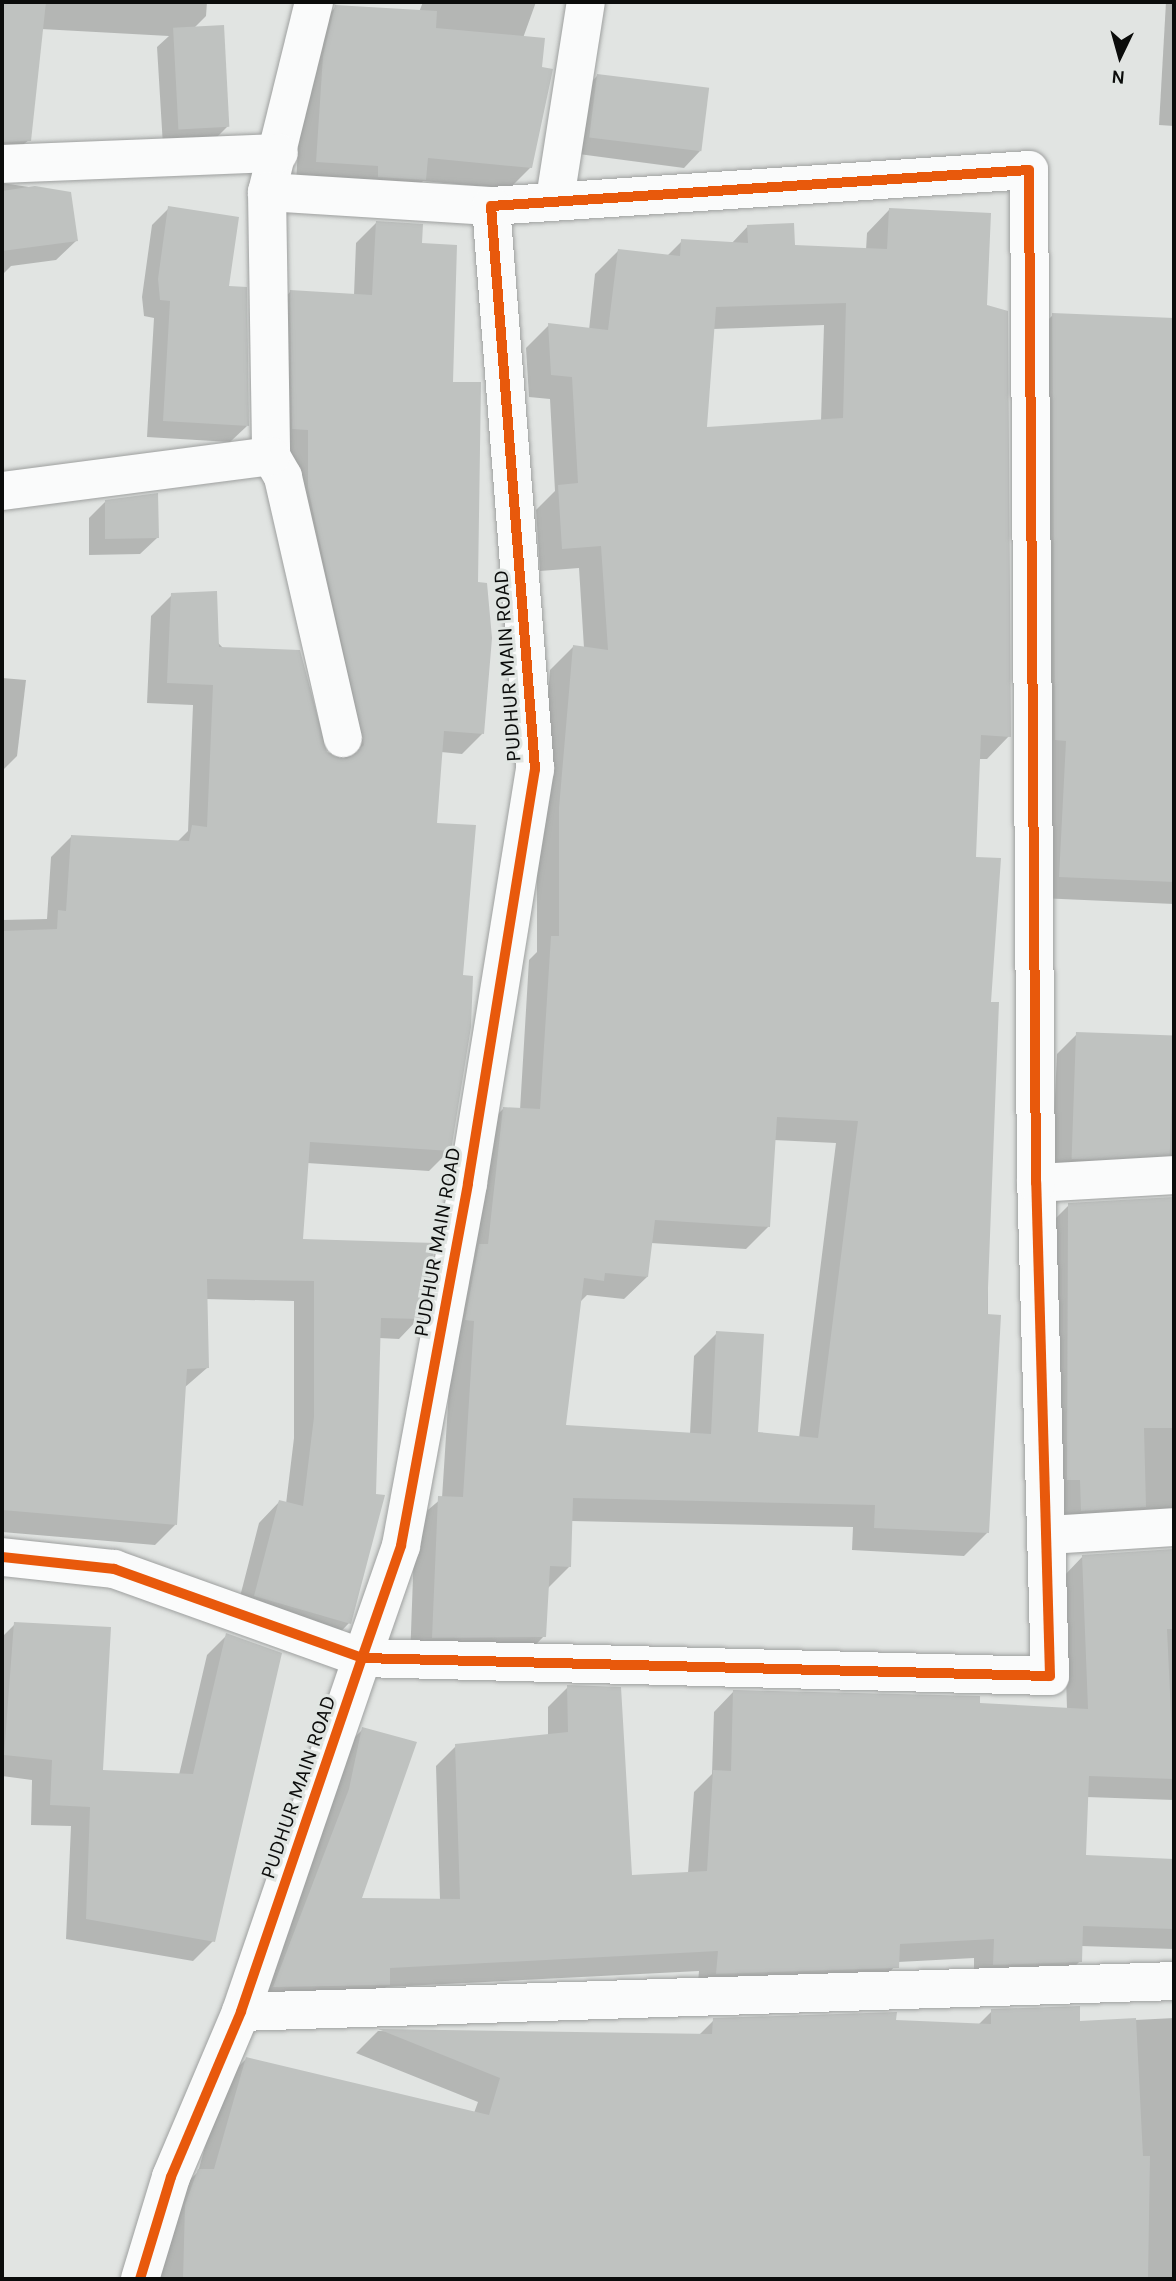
<!DOCTYPE html>
<style>
body{margin:0}
#map{position:relative;width:1176px;height:2281px;overflow:hidden;background:#e1e4e2;font-family:Karla,sans-serif}
div>[style]{position:absolute}
.shadow>*{inset:0;background:#0003}
.building>*{inset:0;background:#bfc2c0;transform-origin:0 0}
.roads{filter:drop-shadow(0 0 2px #9ea09f) drop-shadow(0 0 2px #9ea09f)}
.minor>*{height:38px;margin:-19px;padding:0 19px;transform-origin:19px;border-radius:19px;background:#fafbfb}
.cycleway>*{height:10px;margin:-5px;padding:0 5px;transform-origin:5px;border-radius:5px;background:#e8590c}
span{translate:-50% -50%;white-space:nowrap;text-align:center;line-height:1.15;-webkit-text-stroke:6px #e0e5e2;paint-order:stroke}
.street-label{font-size:21px;color:#0b0c0b}
.frame{position:absolute;inset:0;border:4px solid #0b0c0b;pointer-events:none}
.north{position:absolute;left:1085px;top:21px;width:70px;height:70px;-webkit-text-stroke:5px #e0e5e2;paint-order:stroke;rotate:185deg;font-size:19px;font-weight:700;line-height:28px;text-align:center;color:#0b0c0b}
.north::after{content:'';display:block;margin:auto;width:24px;height:32px;background:#0b0c0b;clip-path:polygon(50% 0,100% 100%,50% 72%,0 100%)}
</style>
<div id="map">
<div class="shadow">
<i style="clip-path:polygon(2px 2px,207px 2px,206px 16px,193px 29px,228px 126px,211px 143px,163px 146px,157px 47px,169px 36px,41px 29px,29px 140px,2px 161px)"></i>
<i style="clip-path:polygon(423px 2px,536px 2px,523px 38px,541px 69px,531px 167px,509px 189px,423px 181px,403px 201px,296px 183px,302px 79px,314px 28px,336px 7px,419px 12px)"></i>
<i style="clip-path:polygon(1166px 2px,1174px 2px,1174px 126px,1159px 125px)"></i>
<i style="clip-path:polygon(597px 76px,700px 151px,684px 168px,571px 153px,581px 93px)"></i>
<i style="clip-path:polygon(2px 183px,69px 193px,76px 241px,56px 260px,11px 266px,2px 275px)"></i>
<i style="clip-path:polygon(169px 208px,247px 426px,230px 442px,147px 437px,154px 318px,144px 316px,142px 297px,152px 225px)"></i>
<i style="clip-path:polygon(evenodd,889px 210px,985px 306px,1009px 736px,987px 759px,978px 759px,974px 858px,989px 1004px,987px 1533px,964px 1556px,852px 1550px,853px 1527px,571px 1521px,570px 1566px,547px 1589px,544px 1636px,522px 1659px,410px 1660px,415px 1521px,442px 1498px,452px 1343px,480px 1132px,503px 1109px,520px 1110px,529px 960px,537px 952px,537px 832px,550px 670px,573px 647px,584px 648px,579px 568px,540px 571px,536px 510px,555px 491px,550px 399px,529px 397px,526px 348px,549px 325px,589px 330px,595px 274px,618px 251px,666px 257px,682px 241px,731px 244px,748px 226px,793px 247px,866px 250px,867px 233px,889px 210px,824px 325px,821px 421px,705px 429px,713px 329px,824px 325px,889px 210px,774px 1140px,836px 1143px,799px 1438px,757px 1434px,717px 1333px,694px 1356px,690px 1434px,565px 1426px,579px 1303px,587px 1295px,624px 1299px,647px 1277px,651px 1243px,746px 1249px,769px 1226px,774px 1140px)"></i>
<i style="clip-path:polygon(376px 223px,420px 245px,451px 384px,477px 584px,482px 734px,462px 754px,441px 752px,435px 825px,450px 1150px,429px 1171px,307px 1163px,301px 1240px,419px 1318px,399px 1339px,379px 1338px,349px 1623px,329px 1644px,235px 1616px,259px 1523px,279px 1502px,286px 1504px,294px 1438px,294px 1301px,205px 1299px,207px 1368px,184px 1388px,175px 1525px,155px 1545px,2px 1532px,2px 920px,47px 919px,51px 857px,72px 836px,177px 842px,188px 831px,193px 705px,147px 703px,151px 616px,172px 595px,325px 754px,342px 760px,288px 509px,271px 312px,291px 291px,354px 295px,356px 243px)"></i>
<i style="clip-path:polygon(1053px 315px,1174px 319px,1174px 904px,1039px 898px,1031px 336px)"></i>
<i style="clip-path:polygon(2px 349px,3px 349px,2px 394px)"></i>
<i style="clip-path:polygon(106px 501px,157px 538px,140px 554px,89px 555px,89px 518px)"></i>
<i style="clip-path:polygon(2px 678px,26px 680px,17px 756px,2px 771px)"></i>
<i style="clip-path:polygon(1077px 1034px,1174px 1038px,1174px 1190px,1051px 1179px,1057px 1054px)"></i>
<i style="clip-path:polygon(1174px 1199px,1174px 1542px,1061px 1530px,1049px 1225px,1069px 1205px)"></i>
<i style="clip-path:polygon(1174px 1551px,1174px 1800px,1086px 1797px,1084px 1857px,1174px 1860px,1174px 1949px,1081px 1946px,1080px 1961px,1060px 1982px,974px 1985px,974px 1958px,898px 1962px,877px 1988px,697px 1994px,699px 1971px,386px 1987px,368px 2005px,254px 2007px,343px 1749px,363px 1729px,360px 1900px,440px 1900px,436px 1766px,456px 1746px,548px 1736px,548px 1707px,568px 1687px,630px 1877px,688px 1873px,694px 1792px,712px 1774px,714px 1712px,734px 1691px,1067px 1709px,1063px 1577px,1083px 1556px)"></i>
<i style="clip-path:polygon(15px 1624px,101px 1772px,179px 1775px,207px 1655px,227px 1635px,213px 1941px,193px 1961px,66px 1939px,71px 1826px,31px 1825px,32px 1780px,2px 1776px,2px 1637px)"></i>
<i style="clip-path:polygon(992px 2011px,1078px 2023px,1174px 2018px,1174px 2279px,161px 2279px,163px 2230px,175px 2194px,198px 2172px,223px 2082px,246px 2059px,474px 2113px,478px 2102px,356px 2053px,378px 2031px,698px 2036px,714px 2020px,978px 2025px)"></i>
</div>
<div class="building">
<i style="clip-path:polygon(2px 2px,46px 2px,31px 141px,2px 142px)"></i>
<i style="clip-path:polygon(335px 5px,437px 11px,436px 28px,545px 38px,542px 67px,553px 69px,532px 168px,428px 158px,426px 180px,378px 177px,378px 166px,316px 162px,323px 56px)"></i>
<i style="left:224px;top:25px;width:102px;height:51px;rotate:87deg"></i>
<i style="left:597px;top:74px;width:113px;height:64px;rotate:7deg"></i>
<i style="clip-path:polygon(35px 186px,71px 192px,78px 241px,2px 251px,2px 191px)"></i>
<i style="clip-path:polygon(168px 206px,239px 217px,229px 286px,247px 287px,249px 426px,163px 421px,170px 301px,160px 300px,158px 279px)"></i>
<i style="clip-path:polygon(evenodd,889px 208px,991px 213px,987px 305px,1008px 311px,1011px 737px,981px 735px,976px 857px,1001px 858px,991px 1002px,999px 1002px,987px 1314px,1001px 1315px,989px 1533px,874px 1528px,875px 1505px,573px 1498px,571px 1567px,550px 1566px,546px 1637px,432px 1638px,438px 1496px,463px 1497px,474px 1321px,465px 1320px,479px 1244px,488px 1244px,503px 1107px,540px 1109px,551px 936px,559px 936px,559px 808px,573px 645px,608px 650px,601px 546px,562px 549px,558px 485px,578px 483px,572px 377px,551px 375px,548px 323px,608px 330px,618px 249px,680px 256px,681px 239px,748px 243px,747px 225px,794px 223px,795px 245px,887px 249px,889px 208px,846px 303px,843px 418px,707px 427px,716px 307px,846px 303px,889px 208px,777px 1117px,858px 1121px,818px 1438px,758px 1432px,764px 1334px,716px 1331px,711px 1434px,566px 1425px,584px 1278px,604px 1281px,605px 1273px,648px 1277px,655px 1220px,770px 1227px,777px 1117px)"></i>
<i style="clip-path:polygon(376px 221px,423px 224px,422px 243px,457px 245px,453px 382px,481px 382px,478px 582px,487px 583px,492px 638px,484px 734px,444px 731px,437px 823px,476px 825px,463px 975px,473px 976px,471px 1027px,451px 1151px,310px 1142px,303px 1239px,435px 1243px,421px 1319px,381px 1318px,376px 1494px,385px 1495px,351px 1624px,254px 1596px,279px 1500px,303px 1506px,314px 1417px,314px 1281px,207px 1279px,209px 1368px,187px 1369px,177px 1525px,2px 1510px,2px 931px,57px 929px,58px 910px,66px 911px,71px 835px,189px 841px,192px 825px,207px 827px,213px 685px,167px 683px,171px 593px,217px 591px,219px 647px,300px 650px,327px 752px,347px 759px,364px 745px,308px 488px,308px 430px,292px 429px,290px 290px,372px 295px)"></i>
<i style="clip-path:polygon(1052px 313px,1174px 318px,1174px 882px,1059px 877px,1066px 741px,1055px 740px)"></i>
<i style="clip-path:polygon(158px 493px,159px 538px,105px 539px,105px 500px)"></i>
<i style="left:1076px;top:1032px;width:98px;height:127px;rotate:2deg"></i>
<i style="clip-path:polygon(1174px 1197px,1174px 1428px,1144px 1428px,1146px 1507px,1081px 1511px,1080px 1480px,1067px 1480px,1068px 1203px)"></i>
<i style="clip-path:polygon(1174px 1549px,1174px 1629px,1167px 1629px,1174px 1779px,1089px 1776px,1086px 1855px,1174px 1859px,1174px 1929px,1083px 1926px,1082px 1962px,993px 1965px,994px 1939px,900px 1944px,899px 1968px,716px 1974px,718px 1951px,390px 1968px,390px 1985px,273px 1987px,349px 1789px,362px 1727px,417px 1742px,362px 1898px,460px 1899px,455px 1744px,568px 1732px,567px 1685px,621px 1687px,632px 1875px,707px 1871px,713px 1770px,731px 1771px,733px 1690px,980px 1696px,980px 1703px,1088px 1709px,1082px 1555px)"></i>
<i style="clip-path:polygon(14px 1622px,111px 1627px,103px 1770px,193px 1774px,226px 1633px,282px 1653px,215px 1942px,86px 1919px,90px 1807px,50px 1805px,52px 1760px,4px 1755px)"></i>
<i style="clip-path:polygon(1080px 2006px,1080px 2021px,1136px 2018px,1143px 2156px,1150px 2156px,1148px 2279px,183px 2279px,185px 2205px,198px 2169px,214px 2169px,246px 2057px,489px 2115px,500px 2078px,378px 2029px,712px 2034px,713px 2018px,897px 2012px,896px 2020px,991px 2024px,991px 2009px)"></i>
</div>
<div class="roads">
<div class="minor">
<i style="left:314px;top:2px;width:196px;rotate:103.9deg"></i>
<i style="left:267px;top:192px;width:224px;rotate:3.6deg"></i>
<i style="left:2px;top:164px;width:277px;rotate:-2.3deg"></i>
<i style="left:267px;top:192px;width:264px;rotate:89.1deg"></i>
<i style="left:271px;top:456px;width:24px;rotate:60deg"></i>
<i style="left:283px;top:477px;width:268px;rotate:77.1deg"></i>
<i style="left:555px;top:199px;width:199px;rotate:-81.1deg"></i>
<i style="left:2px;top:491px;width:271px;rotate:-7.4deg"></i>
<i style="left:1036px;top:1183px;width:138px;rotate:-3.3deg"></i>
<i style="left:1048px;top:1535px;width:126px;rotate:-3.6deg"></i>
<i style="left:2px;top:1557px;width:113px;rotate:6.1deg"></i>
<i style="left:114px;top:1569px;width:263px;rotate:19.7deg"></i>
<i style="left:362px;top:1658px;width:688px;rotate:1.5deg"></i>
<i style="left:1050px;top:1676px;width:493px;rotate:-91.6deg"></i>
<i style="left:1036px;top:1183px;width:1013px;rotate:-90.4deg"></i>
<i style="left:1029px;top:170px;width:539px;rotate:176.17deg"></i>
<i style="left:491px;top:206px;width:565px;rotate:85.53deg"></i>
<i style="left:535px;top:769px;width:420px;rotate:99.2deg"></i>
<i style="left:468px;top:1184px;width:368px;rotate:100.5deg"></i>
<i style="left:401px;top:1546px;width:119px;rotate:109.2deg"></i>
<i style="left:362px;top:1658px;width:374px;rotate:108.9deg"></i>
<i style="left:241px;top:2012px;width:179px;rotate:113deg"></i>
<i style="left:171px;top:2177px;width:107px;rotate:106.9deg"></i>
<i style="left:241px;top:2012px;width:934px;rotate:-1.9deg"></i>
</div>
</div>
<div class="cycleway">
<i style="left:2px;top:1557px;width:113px;rotate:6.1deg"></i>
<i style="left:114px;top:1569px;width:263px;rotate:19.7deg"></i>
<i style="left:362px;top:1658px;width:688px;rotate:1.5deg"></i>
<i style="left:1050px;top:1676px;width:493px;rotate:-91.6deg"></i>
<i style="left:1036px;top:1183px;width:1013px;rotate:-90.4deg"></i>
<i style="left:1029px;top:170px;width:539px;rotate:176.17deg"></i>
<i style="left:491px;top:206px;width:565px;rotate:85.53deg"></i>
<i style="left:535px;top:769px;width:420px;rotate:99.2deg"></i>
<i style="left:468px;top:1184px;width:368px;rotate:100.5deg"></i>
<i style="left:401px;top:1546px;width:119px;rotate:109.2deg"></i>
<i style="left:362px;top:1658px;width:374px;rotate:108.9deg"></i>
<i style="left:241px;top:2012px;width:179px;rotate:113deg"></i>
<i style="left:171px;top:2177px;width:107px;rotate:106.9deg"></i>
</div>
<div class="street-label">
<span style="left:507px;top:666px;rotate:-94deg">PUDHUR MAIN ROAD</span>
<span style="left:437px;top:1242px;rotate:-80deg">PUDHUR MAIN ROAD</span>
<span style="left:298px;top:1787px;rotate:-71deg">PUDHUR MAIN ROAD</span>
</div>
<div class="frame"></div>
<div class="north">N</div>
</div>
